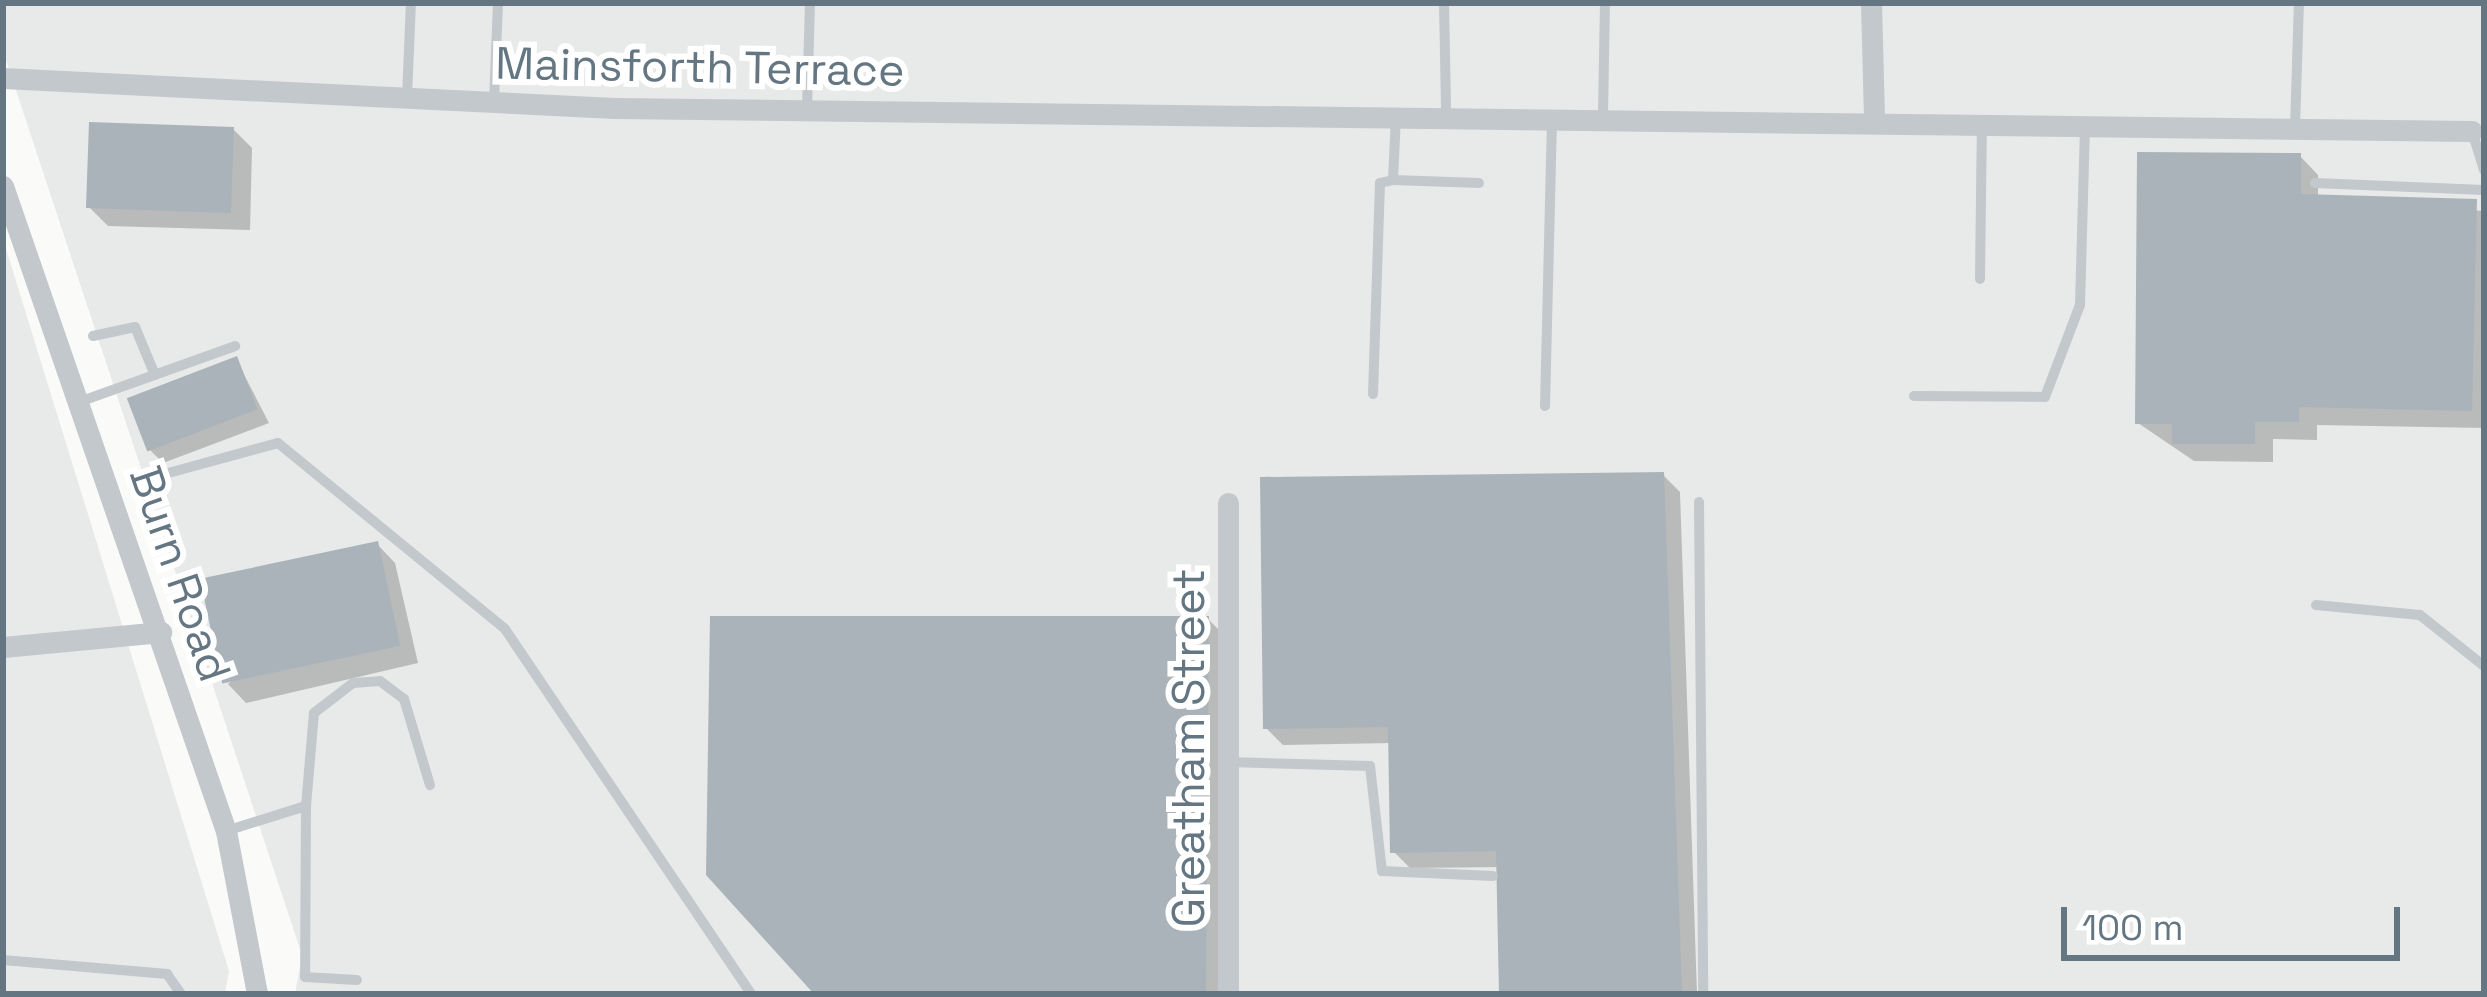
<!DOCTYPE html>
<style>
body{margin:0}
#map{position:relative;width:2487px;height:997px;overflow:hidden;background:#fafaf8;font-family:"Space Grotesk",sans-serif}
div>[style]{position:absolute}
.built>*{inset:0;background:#e8e9e9}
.shadow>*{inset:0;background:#0003}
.building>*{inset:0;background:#aab3b9;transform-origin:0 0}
.lane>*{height:10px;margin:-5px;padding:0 5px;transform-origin:5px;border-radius:5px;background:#c3c8cc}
.street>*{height:21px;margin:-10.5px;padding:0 10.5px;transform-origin:10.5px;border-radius:10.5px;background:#c3c8cc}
span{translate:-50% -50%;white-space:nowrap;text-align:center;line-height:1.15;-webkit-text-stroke:12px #fff;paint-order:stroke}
.street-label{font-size:45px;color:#657683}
.frame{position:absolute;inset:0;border:6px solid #657683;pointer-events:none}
.scale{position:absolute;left:2061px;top:907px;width:339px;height:54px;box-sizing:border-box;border:6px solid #657683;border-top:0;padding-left:15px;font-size:36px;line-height:42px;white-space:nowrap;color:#657683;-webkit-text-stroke:9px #fff;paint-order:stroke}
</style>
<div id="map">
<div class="built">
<i style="clip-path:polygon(3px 3px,2484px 3px,2484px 994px,295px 994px,302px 955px,3px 51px)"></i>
<i style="clip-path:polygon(3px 239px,229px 971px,225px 994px,3px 994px)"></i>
</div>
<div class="shadow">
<i style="clip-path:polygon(233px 129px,252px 148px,250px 230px,108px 226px,89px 207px)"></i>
<i style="clip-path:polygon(2300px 156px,2318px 175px,2318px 198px,2484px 211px,2484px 428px,2317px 425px,2317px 440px,2273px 439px,2273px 462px,2194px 461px,2138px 423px)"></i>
<i style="clip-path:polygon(236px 359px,269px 423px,163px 463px,149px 449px)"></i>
<i style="clip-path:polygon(1663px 475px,1680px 492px,1697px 994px,1507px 994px,1504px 867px,1410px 868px,1393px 851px,1391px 743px,1283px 745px,1266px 728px)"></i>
<i style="clip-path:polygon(377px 544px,395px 563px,418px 663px,246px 703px,228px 684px)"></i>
<i style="clip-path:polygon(1208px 619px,1226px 637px,1224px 994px,818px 994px)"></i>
</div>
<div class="building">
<i style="left:89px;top:122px;width:145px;height:86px;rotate:2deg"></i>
<i style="clip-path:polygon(2137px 152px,2301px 153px,2301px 194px,2477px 199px,2472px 411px,2299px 407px,2299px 422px,2255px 422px,2255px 444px,2172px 444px,2172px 424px,2135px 424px)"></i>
<i style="left:237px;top:356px;width:57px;height:118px;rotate:69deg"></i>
<i style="clip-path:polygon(1664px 472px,1682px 994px,1499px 994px,1496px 851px,1390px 853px,1388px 727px,1263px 729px,1260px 477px)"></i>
<i style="left:378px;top:541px;width:107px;height:182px;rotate:78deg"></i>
<i style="clip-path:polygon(710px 616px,1209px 616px,1206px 994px,814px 994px,706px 875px)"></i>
</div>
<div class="lane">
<i style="left:1444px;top:3px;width:109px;rotate:88.9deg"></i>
<i style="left:407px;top:97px;width:94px;rotate:-87.6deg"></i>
<i style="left:494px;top:102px;width:99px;rotate:-87.7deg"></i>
<i style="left:807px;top:109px;width:106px;rotate:-88.4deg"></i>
<i style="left:1396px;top:115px;width:65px;rotate:92.6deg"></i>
<i style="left:1393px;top:180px;width:86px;rotate:2deg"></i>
<i style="left:1603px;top:115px;width:112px;rotate:-89deg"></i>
<i style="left:2295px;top:128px;width:125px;rotate:-88.2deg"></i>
<i style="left:2472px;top:131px;width:41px;rotate:72.9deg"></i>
<i style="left:2315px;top:183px;width:169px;rotate:2.4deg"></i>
<i style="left:1980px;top:279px;width:154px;rotate:-89.3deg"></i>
<i style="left:93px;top:336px;width:43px;rotate:-12.1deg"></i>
<i style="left:135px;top:327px;width:52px;rotate:67.4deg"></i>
<i style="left:1373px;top:394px;width:211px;rotate:-88.1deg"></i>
<i style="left:1380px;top:183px;width:13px;rotate:-13deg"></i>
<i style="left:1914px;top:396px;width:131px;rotate:0.4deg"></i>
<i style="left:2045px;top:397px;width:98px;rotate:-69.2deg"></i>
<i style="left:2080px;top:305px;width:178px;rotate:-88.4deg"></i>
<i style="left:79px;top:402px;width:166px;rotate:-19.7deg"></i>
<i style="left:1545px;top:406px;width:289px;rotate:-88.6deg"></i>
<i style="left:161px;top:475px;width:121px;rotate:-15.3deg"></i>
<i style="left:278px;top:443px;width:293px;rotate:39.3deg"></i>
<i style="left:505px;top:629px;width:440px;rotate:56deg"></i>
<i style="left:1699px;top:502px;width:492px;rotate:89.5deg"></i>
<i style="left:2316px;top:605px;width:104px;rotate:5.5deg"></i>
<i style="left:2420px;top:615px;width:82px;rotate:38.6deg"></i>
<i style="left:1228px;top:762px;width:142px;rotate:1.6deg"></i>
<i style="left:1370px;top:766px;width:106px;rotate:83.5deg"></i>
<i style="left:1382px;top:871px;width:111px;rotate:2.6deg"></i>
<i style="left:306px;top:806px;width:171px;rotate:90.3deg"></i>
<i style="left:305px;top:977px;width:52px;rotate:3.3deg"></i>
<i style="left:226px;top:831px;width:84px;rotate:-17.4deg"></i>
<i style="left:306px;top:806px;width:93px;rotate:-85.1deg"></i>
<i style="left:314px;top:713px;width:49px;rotate:-37.6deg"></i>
<i style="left:353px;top:683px;width:27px;rotate:-4deg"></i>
<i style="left:380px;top:681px;width:30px;rotate:37deg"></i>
<i style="left:404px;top:699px;width:90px;rotate:73.2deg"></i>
<i style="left:3px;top:960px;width:165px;rotate:4.9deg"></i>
<i style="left:167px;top:974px;width:24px;rotate:55deg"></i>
</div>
<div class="street">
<i style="left:1871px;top:3px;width:117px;rotate:88.5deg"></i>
<i style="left:3px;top:78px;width:612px;rotate:2.81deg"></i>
<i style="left:614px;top:108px;width:1858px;rotate:0.71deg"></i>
<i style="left:3px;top:186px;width:682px;rotate:70.93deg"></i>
<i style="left:226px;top:831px;width:166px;rotate:79.2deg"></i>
<i style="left:3px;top:647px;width:159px;rotate:-5.4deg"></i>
<i style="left:1228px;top:994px;width:491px;rotate:-90deg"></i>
</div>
<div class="street-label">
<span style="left:700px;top:67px;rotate:1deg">Mainsforth Terrace</span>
<span style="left:180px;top:574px;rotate:71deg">Burn Road</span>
<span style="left:1189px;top:748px;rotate:-90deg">Greatham Street</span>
</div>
<div class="frame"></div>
<div class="scale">100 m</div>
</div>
